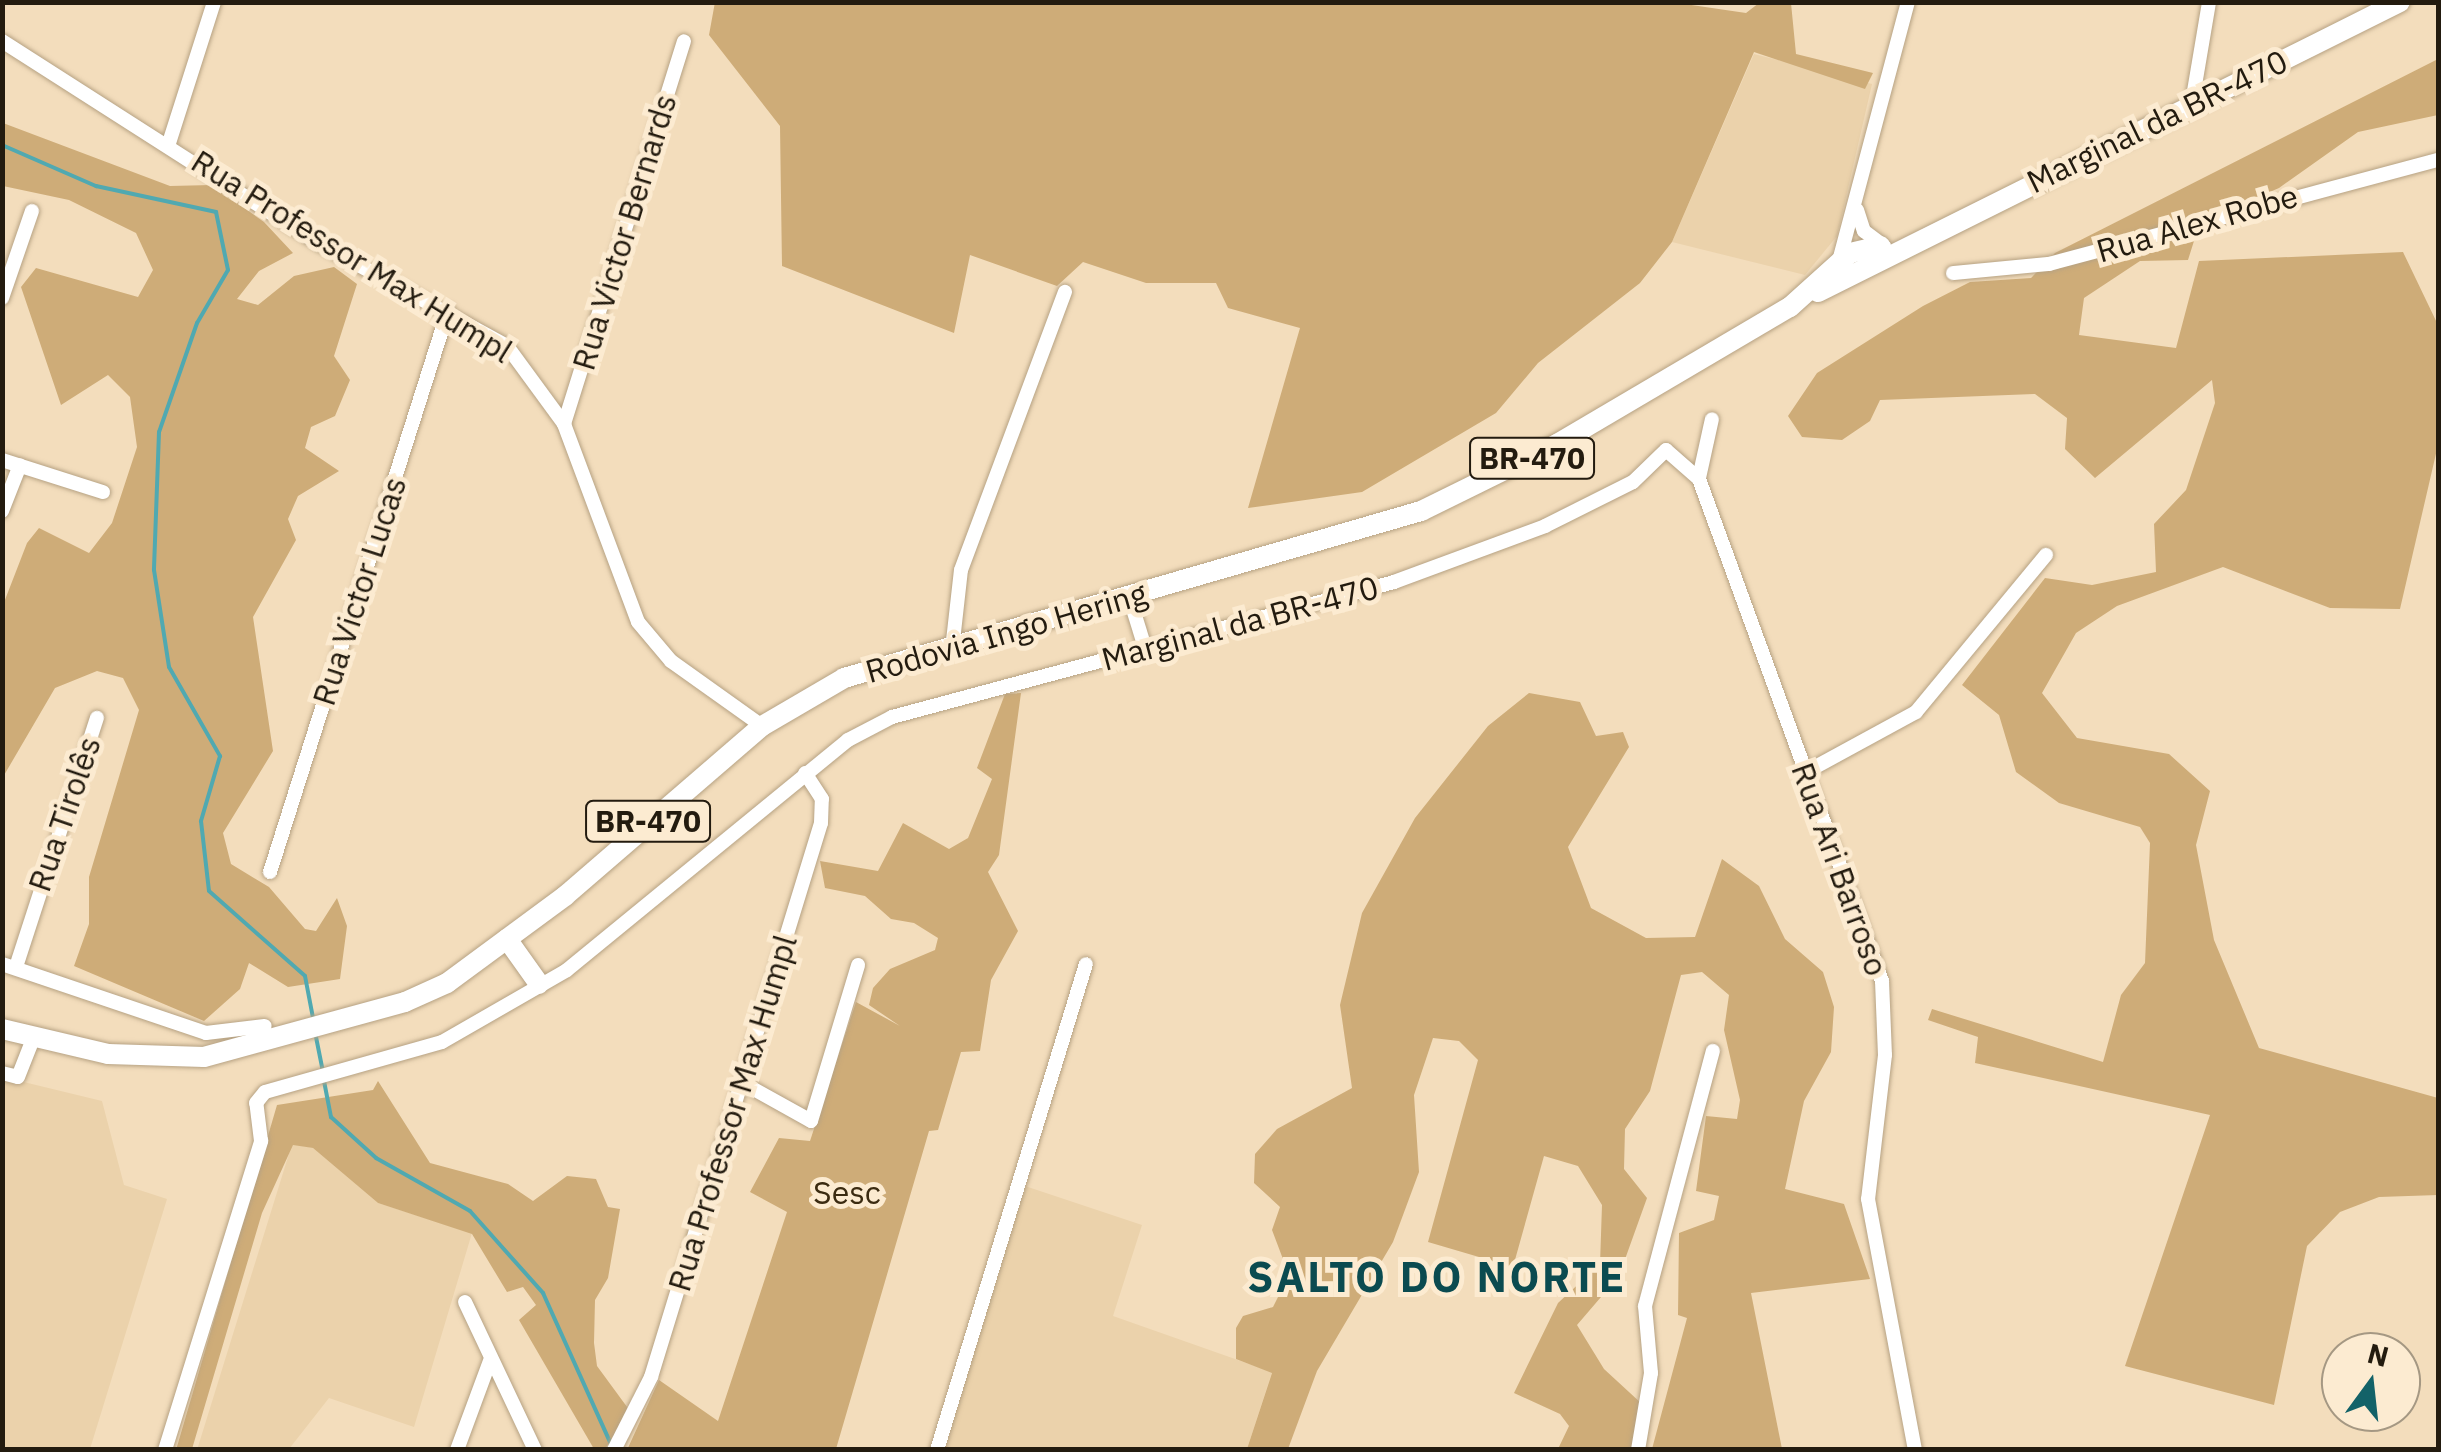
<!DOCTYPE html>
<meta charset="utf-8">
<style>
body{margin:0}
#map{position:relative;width:2441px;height:1452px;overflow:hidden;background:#f3ddbc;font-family:"IBM Plex Sans",sans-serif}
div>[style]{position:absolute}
.built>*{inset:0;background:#ebd2ab}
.green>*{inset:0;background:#ceac78}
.stream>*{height:4px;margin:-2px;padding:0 2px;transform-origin:2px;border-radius:2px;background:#50a9b1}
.roads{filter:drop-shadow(0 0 2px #b6a283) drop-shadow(0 0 2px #b6a283)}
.minor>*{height:14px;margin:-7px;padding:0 7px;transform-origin:7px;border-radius:7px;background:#fff}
.highway>*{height:20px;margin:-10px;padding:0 10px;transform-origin:10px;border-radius:10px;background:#fff}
span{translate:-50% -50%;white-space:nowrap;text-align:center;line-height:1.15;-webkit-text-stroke:10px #fcebd1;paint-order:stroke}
.shield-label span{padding:2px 8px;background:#fcebd1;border:2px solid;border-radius:8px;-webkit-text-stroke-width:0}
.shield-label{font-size:30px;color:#231b0f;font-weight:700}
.street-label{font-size:32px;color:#231b0f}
.park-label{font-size:32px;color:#3b2b11}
.district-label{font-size:42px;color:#0b4b50;font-weight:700;letter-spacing:2.5px}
.frame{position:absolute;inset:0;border:5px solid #231b0f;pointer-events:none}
.north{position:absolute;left:2321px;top:1332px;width:100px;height:100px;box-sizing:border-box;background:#fcebd1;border:2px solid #a59883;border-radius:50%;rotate:15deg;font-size:28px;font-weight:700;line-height:40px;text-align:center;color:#231b0f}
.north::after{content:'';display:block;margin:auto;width:35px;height:45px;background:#136268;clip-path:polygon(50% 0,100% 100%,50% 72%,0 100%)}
</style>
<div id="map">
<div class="built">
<i style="clip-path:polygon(1754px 54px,1872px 84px,1837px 236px,1805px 275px,1672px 242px)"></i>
<i style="clip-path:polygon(3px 1077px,102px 1101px,124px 1185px,167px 1199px,90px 1449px,3px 1450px)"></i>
<i style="clip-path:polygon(292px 1144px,313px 1148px,378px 1203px,472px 1233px,414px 1427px,329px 1398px,289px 1449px,197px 1450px)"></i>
<i style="clip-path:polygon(1025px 1186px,1142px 1225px,1113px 1316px,1272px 1372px,1247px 1449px,944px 1450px)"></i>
</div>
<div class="green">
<i style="clip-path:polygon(715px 2px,1671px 2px,1746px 13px,1759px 3px,1791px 3px,1796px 54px,1873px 73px,1865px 89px,1754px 52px,1672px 242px,1640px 283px,1538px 363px,1496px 413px,1362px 492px,1248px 508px,1300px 328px,1228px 308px,1216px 283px,1146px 283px,1083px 262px,1057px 286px,970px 255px,954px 333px,782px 266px,780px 126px,709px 35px)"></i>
<i style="clip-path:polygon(2438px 59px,2438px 115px,2358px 132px,2279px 188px,2200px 222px,2188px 260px,2140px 261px,2084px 298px,2079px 335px,2176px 348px,2199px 261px,2403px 252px,2438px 325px,2438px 445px,2400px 609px,2330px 608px,2223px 567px,2117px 606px,2076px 633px,2042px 693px,2077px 738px,2169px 754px,2210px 791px,2196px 845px,2214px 940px,2259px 1048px,2438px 1098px,2438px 1195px,2379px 1197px,2340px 1212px,2307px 1246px,2274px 1405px,2125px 1366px,2210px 1115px,1975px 1063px,1978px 1037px,1928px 1020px,1932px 1009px,2103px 1062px,2121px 995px,2145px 963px,2150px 843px,2140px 827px,2059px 803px,2016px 772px,1999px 715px,1962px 685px,2045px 578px,2092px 585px,2156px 572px,2154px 524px,2186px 490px,2215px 403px,2212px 380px,2095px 478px,2065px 449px,2067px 418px,2035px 394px,1880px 400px,1870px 421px,1842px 440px,1802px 437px,1788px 416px,1817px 373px,1923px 306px,1970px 282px,2031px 278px,2055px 253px)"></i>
<i style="clip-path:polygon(3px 123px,170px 186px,212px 185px,264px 222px,293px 253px,259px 271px,237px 299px,258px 305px,294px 276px,334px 267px,357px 284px,334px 356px,350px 380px,335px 416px,311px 427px,305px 448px,339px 471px,298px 496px,288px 519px,296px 540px,253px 617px,273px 751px,223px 833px,231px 864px,269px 887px,305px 929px,316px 931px,337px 898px,347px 926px,340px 979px,288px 987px,249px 963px,240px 989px,204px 1021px,74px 966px,89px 924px,89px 877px,139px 710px,123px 678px,97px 671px,55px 688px,3px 777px,3px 605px,27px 543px,39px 528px,89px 553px,112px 523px,137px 447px,130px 397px,108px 375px,61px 405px,21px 287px,36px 268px,138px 297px,153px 270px,136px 233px,69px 200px,3px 186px)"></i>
<i style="clip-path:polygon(1021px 693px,999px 855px,988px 872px,1018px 931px,991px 980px,980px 1051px,961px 1052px,938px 1130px,929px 1131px,836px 1449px,627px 1450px,659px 1380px,718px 1421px,787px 1212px,750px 1192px,779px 1138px,810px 1141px,856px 1002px,900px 1026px,869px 1005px,873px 988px,890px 969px,935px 950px,938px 938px,914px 923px,891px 919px,865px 896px,825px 888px,820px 861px,878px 871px,903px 823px,949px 849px,968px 838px,992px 779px,977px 768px,1005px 694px)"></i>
<i style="clip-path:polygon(1529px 693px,1580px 702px,1596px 736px,1623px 732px,1629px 747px,1568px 847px,1591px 908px,1646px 938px,1695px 937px,1722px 859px,1759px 886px,1785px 939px,1823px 972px,1834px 1007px,1831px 1052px,1804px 1101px,1785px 1189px,1844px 1204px,1870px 1279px,1751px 1293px,1782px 1449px,1652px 1449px,1687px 1318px,1678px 1315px,1679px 1233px,1714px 1220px,1719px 1196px,1696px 1191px,1706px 1116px,1737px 1119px,1740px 1100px,1724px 1030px,1729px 995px,1702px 972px,1681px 975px,1650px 1091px,1625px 1129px,1624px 1169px,1647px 1198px,1619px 1276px,1577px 1325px,1604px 1369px,1642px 1404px,1632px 1449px,1558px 1449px,1569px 1426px,1560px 1414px,1514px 1393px,1558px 1303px,1600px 1264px,1602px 1205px,1578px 1166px,1544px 1156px,1513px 1267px,1428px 1242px,1478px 1060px,1459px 1041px,1433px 1038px,1414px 1095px,1419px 1172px,1393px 1242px,1317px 1371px,1288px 1449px,1247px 1449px,1272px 1373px,1236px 1359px,1236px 1328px,1243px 1316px,1273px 1307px,1289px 1275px,1272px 1230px,1280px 1207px,1254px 1183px,1255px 1154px,1277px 1129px,1352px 1088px,1340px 1005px,1362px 913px,1415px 818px,1488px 726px)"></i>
<i style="clip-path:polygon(378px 1081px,430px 1163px,508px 1184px,533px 1201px,567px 1176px,596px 1179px,608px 1207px,620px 1209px,608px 1278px,595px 1300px,594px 1343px,597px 1366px,630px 1411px,605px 1449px,594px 1449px,519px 1320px,536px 1305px,523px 1287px,507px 1292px,472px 1234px,378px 1203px,313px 1148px,293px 1145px,262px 1213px,192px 1449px,176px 1450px,277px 1105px,373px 1090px)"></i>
</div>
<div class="stream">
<i style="left:2px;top:145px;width:103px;rotate:23.6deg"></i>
<i style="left:96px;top:186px;width:123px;rotate:12.2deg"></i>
<i style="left:216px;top:212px;width:59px;rotate:78.3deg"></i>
<i style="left:228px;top:270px;width:61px;rotate:120.3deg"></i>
<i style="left:197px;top:323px;width:115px;rotate:109.2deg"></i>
<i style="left:159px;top:432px;width:138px;rotate:92.1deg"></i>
<i style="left:154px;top:570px;width:98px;rotate:81.2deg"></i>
<i style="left:169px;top:667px;width:103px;rotate:60.2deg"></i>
<i style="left:220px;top:756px;width:68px;rotate:106.3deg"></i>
<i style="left:201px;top:821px;width:70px;rotate:83.5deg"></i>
<i style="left:209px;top:891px;width:128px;rotate:41.5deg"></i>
<i style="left:305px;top:976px;width:43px;rotate:79.2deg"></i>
<i style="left:315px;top:1032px;width:41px;rotate:78.7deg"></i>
<i style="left:324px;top:1081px;width:37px;rotate:79deg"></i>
<i style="left:331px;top:1117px;width:61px;rotate:42.3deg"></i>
<i style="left:376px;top:1158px;width:108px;rotate:29.4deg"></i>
<i style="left:470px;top:1211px;width:110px;rotate:48.3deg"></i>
<i style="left:543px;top:1293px;width:166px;rotate:65.8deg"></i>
</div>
<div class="roads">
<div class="minor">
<i style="left:2px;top:41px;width:377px;rotate:32.6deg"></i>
<i style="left:320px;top:244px;width:213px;rotate:28.6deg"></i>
<i style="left:507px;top:346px;width:97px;rotate:53.8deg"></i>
<i style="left:564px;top:424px;width:211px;rotate:69.5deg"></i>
<i style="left:638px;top:622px;width:51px;rotate:49.8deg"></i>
<i style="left:671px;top:661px;width:112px;rotate:35.5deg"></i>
<i style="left:2192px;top:103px;width:102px;rotate:-80.4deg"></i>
<i style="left:169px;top:143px;width:148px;rotate:-72.3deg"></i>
<i style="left:1857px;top:210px;width:22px;rotate:72deg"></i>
<i style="left:1864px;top:231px;width:25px;rotate:37deg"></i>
<i style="left:1839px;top:261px;width:268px;rotate:-75.1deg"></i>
<i style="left:1953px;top:273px;width:96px;rotate:-5.4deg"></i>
<i style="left:2049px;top:264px;width:403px;rotate:-15deg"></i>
<i style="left:2px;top:298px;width:92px;rotate:-71deg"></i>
<i style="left:564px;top:424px;width:401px;rotate:-72.6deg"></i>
<i style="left:2px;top:460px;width:106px;rotate:17.6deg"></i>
<i style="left:1699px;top:478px;width:60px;rotate:-77.6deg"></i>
<i style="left:2px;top:511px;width:49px;rotate:-68.6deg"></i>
<i style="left:1129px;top:596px;width:58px;rotate:72.8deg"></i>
<i style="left:953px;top:641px;width:71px;rotate:-83.6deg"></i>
<i style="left:961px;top:570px;width:297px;rotate:-69.5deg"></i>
<i style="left:1806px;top:772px;width:125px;rotate:-28.6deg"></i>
<i style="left:1916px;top:712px;width:204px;rotate:-50.4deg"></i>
<i style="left:270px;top:872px;width:589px;rotate:-72.4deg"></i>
<i style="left:2px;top:964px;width:215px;rotate:18.7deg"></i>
<i style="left:206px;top:1033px;width:59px;rotate:-6.8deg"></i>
<i style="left:16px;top:967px;width:262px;rotate:-72deg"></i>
<i style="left:2px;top:1073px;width:16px;rotate:14deg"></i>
<i style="left:18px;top:1077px;width:41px;rotate:-68.5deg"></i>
<i style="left:741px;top:1082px;width:80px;rotate:29.1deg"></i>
<i style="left:811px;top:1121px;width:163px;rotate:-73.2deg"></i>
<i style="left:465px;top:1302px;width:164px;rotate:64.7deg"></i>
<i style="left:165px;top:1450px;width:324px;rotate:-72.7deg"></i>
<i style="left:261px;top:1141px;width:38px;rotate:-97deg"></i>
<i style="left:256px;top:1103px;width:14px;rotate:-51deg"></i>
<i style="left:265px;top:1092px;width:184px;rotate:-15.8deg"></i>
<i style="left:442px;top:1042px;width:144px;rotate:-29.9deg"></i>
<i style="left:567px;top:970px;width:363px;rotate:-39.3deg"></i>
<i style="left:848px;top:740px;width:50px;rotate:-27.6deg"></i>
<i style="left:892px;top:717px;width:520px;rotate:-15.05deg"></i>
<i style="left:1394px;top:582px;width:161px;rotate:-20.3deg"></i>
<i style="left:1545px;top:526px;width:98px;rotate:-26.6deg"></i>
<i style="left:1633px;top:482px;width:46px;rotate:-44.1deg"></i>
<i style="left:1666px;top:450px;width:44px;rotate:41.3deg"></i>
<i style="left:1699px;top:479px;width:534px;rotate:69.97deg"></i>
<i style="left:1882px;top:981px;width:74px;rotate:87.7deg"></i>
<i style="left:1885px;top:1055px;width:145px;rotate:96.7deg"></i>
<i style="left:1868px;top:1199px;width:255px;rotate:79.4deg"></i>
<i style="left:457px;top:1450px;width:95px;rotate:-69.7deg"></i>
<i style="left:614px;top:1450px;width:82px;rotate:-63.1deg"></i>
<i style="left:651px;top:1377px;width:579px;rotate:-72.94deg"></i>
<i style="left:821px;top:823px;width:24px;rotate:-88deg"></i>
<i style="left:822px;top:799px;width:31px;rotate:-123deg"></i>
<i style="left:937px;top:1450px;width:508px;rotate:-72.96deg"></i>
<i style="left:1638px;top:1450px;width:78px;rotate:-80.4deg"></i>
<i style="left:1651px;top:1373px;width:67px;rotate:-95.1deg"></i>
<i style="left:1645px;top:1306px;width:264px;rotate:-75.1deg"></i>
</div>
<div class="highway">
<i style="left:1818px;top:292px;width:650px;rotate:-26.49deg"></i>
<i style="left:507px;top:939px;width:55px;rotate:54.6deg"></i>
<i style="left:2px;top:1029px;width:109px;rotate:13.3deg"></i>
<i style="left:108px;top:1054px;width:96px;rotate:1.8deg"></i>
<i style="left:204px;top:1057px;width:208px;rotate:-15.3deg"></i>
<i style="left:405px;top:1002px;width:46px;rotate:-24.3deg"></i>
<i style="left:447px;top:983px;width:147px;rotate:-36.4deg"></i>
<i style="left:565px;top:896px;width:260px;rotate:-40.8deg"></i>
<i style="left:762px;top:726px;width:95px;rotate:-30.3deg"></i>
<i style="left:844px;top:678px;width:601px;rotate:-16.14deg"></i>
<i style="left:1421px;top:511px;width:152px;rotate:-26.2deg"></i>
<i style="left:1557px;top:444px;width:270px;rotate:-30.5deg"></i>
<i style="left:1790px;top:307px;width:81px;rotate:-42deg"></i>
<i style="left:1850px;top:253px;width:31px;rotate:-13deg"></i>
</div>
</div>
<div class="shield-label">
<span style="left:1532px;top:458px">BR-470</span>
<span style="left:648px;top:821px">BR-470</span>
</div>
<div class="street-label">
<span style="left:2157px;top:121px;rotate:-26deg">Marginal da BR-470</span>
<span style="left:2197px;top:223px;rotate:-16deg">Rua Alex Robe</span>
<span style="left:624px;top:232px;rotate:-73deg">Rua Victor Bernards</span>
<span style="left:352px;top:256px;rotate:32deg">Rua Professor Max Humpl</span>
<span style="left:359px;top:591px;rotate:-72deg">Rua Victor Lucas</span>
<span style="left:1240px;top:623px;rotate:-15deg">Marginal da BR-470</span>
<span style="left:1006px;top:632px;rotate:-16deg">Rodovia Ingo Hering</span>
<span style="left:64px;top:814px;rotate:-71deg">Rua Tirolês</span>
<span style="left:1840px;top:869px;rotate:70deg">Rua Ari Barroso</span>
<span style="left:732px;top:1113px;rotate:-73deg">Rua Professor Max Humpl</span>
</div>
<div class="park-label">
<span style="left:847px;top:1192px">Sesc</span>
</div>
<div class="district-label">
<span style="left:1437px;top:1277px">SALTO DO NORTE</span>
</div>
<div class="frame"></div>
<div class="north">N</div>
</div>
